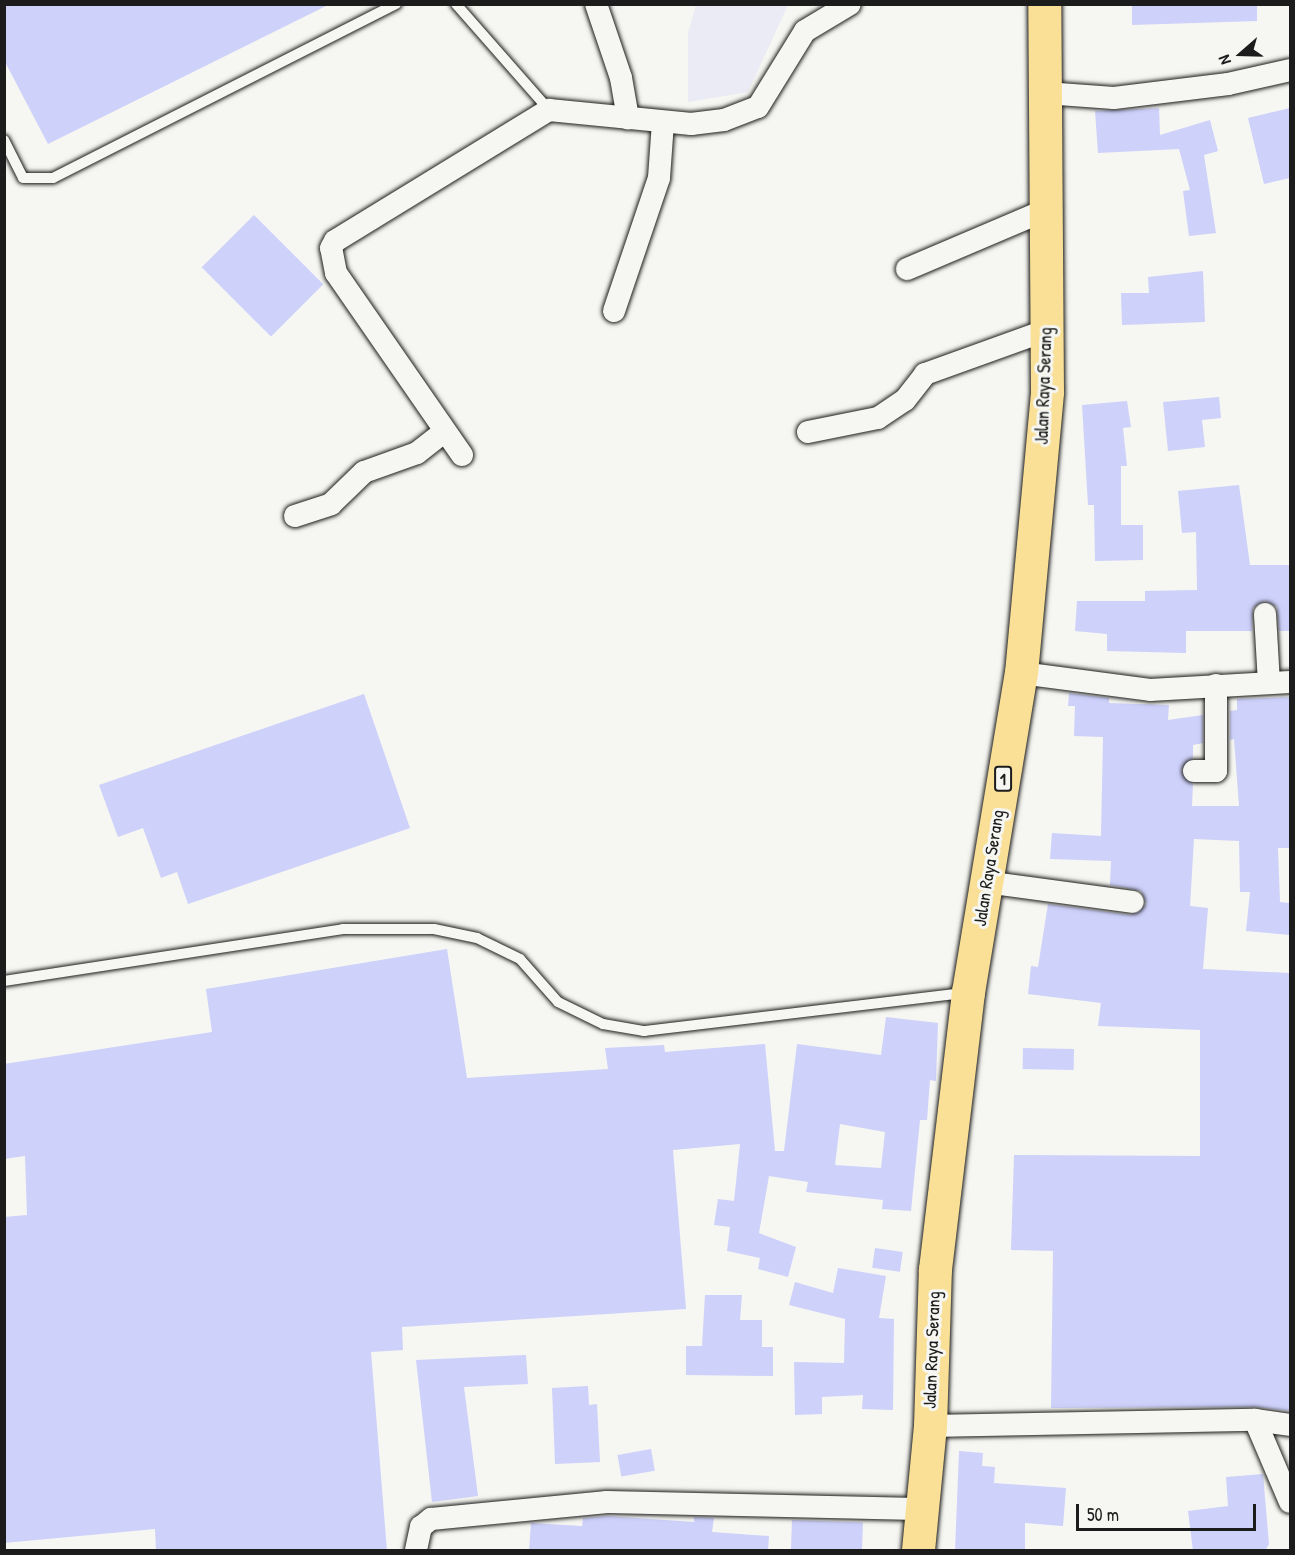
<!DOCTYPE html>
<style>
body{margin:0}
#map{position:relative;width:1295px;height:1555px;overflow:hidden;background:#f6f6f2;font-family:"Patrick Hand",sans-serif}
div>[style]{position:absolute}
.built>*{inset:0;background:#eaebf4}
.building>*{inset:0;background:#ced1fa;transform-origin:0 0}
.roads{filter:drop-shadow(0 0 2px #1c1c1c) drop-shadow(0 0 2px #1c1c1c)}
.service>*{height:10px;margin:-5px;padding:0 5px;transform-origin:5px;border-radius:5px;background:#f6f6f2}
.minor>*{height:22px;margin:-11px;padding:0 11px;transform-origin:11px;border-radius:11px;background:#f6f6f2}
.trunk>*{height:33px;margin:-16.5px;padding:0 16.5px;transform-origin:16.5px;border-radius:16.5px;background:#f9e096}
span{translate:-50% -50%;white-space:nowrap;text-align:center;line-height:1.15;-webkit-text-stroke:6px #f6f6f2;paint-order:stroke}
.shield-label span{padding:2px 4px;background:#f6f6f2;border:2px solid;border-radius:4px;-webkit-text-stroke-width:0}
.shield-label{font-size:16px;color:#1c1c1c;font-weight:700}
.street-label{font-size:18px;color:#1c1c1c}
.frame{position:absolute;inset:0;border:6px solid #1c1c1c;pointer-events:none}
.north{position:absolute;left:1211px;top:24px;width:60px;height:60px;-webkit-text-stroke:4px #f6f6f2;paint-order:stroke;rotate:250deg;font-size:16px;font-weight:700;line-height:24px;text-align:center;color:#1c1c1c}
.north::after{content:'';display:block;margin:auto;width:21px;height:27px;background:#1c1c1c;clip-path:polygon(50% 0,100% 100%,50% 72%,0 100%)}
.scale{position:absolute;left:1076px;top:1504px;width:180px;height:27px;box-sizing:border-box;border:3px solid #1c1c1c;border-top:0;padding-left:8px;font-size:18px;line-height:21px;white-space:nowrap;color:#1c1c1c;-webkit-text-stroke:4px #f6f6f2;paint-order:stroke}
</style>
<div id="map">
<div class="built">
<i style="clip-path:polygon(696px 5px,788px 5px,748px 92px,688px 102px,688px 33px)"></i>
</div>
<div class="building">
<i style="clip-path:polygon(4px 4px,330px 4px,48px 144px,4px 60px)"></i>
<i style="clip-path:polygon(1132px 4px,1257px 4px,1257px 21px,1132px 25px)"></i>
<i style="clip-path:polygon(1159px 108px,1160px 135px,1210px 120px,1218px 151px,1204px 155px,1216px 233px,1189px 236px,1183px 191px,1190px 190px,1179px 149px,1098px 153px,1095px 111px)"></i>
<i style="clip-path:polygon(1290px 108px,1290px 178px,1264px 184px,1248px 118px)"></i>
<i style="left:254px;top:215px;width:98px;height:74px;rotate:45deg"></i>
<i style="clip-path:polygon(1203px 271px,1205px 322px,1122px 325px,1121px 293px,1149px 293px,1148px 277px)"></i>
<i style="clip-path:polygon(1219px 397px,1221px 418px,1202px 420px,1205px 447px,1168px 451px,1163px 402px)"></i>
<i style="clip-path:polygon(1127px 401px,1131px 427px,1123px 428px,1127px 466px,1121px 466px,1121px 525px,1143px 525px,1143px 560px,1095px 561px,1094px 505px,1088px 505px,1082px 405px)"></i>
<i style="clip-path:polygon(1239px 485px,1250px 565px,1290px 565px,1290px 631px,1279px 631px,1277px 607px,1265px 601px,1253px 608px,1252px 631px,1186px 631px,1186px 653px,1107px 651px,1107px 634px,1075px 631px,1077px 601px,1145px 601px,1145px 591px,1197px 590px,1196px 532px,1182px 533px,1178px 491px)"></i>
<i style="clip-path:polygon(1069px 693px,1109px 698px,1109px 703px,1169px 705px,1168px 720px,1203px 715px,1203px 743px,1193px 745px,1193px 758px,1181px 770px,1193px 784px,1192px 806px,1239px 806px,1234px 739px,1230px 740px,1230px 711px,1237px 710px,1237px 699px,1290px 697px,1290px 848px,1278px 848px,1280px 902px,1290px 903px,1290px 935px,1246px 931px,1250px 892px,1240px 892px,1239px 841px,1194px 839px,1190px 906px,1208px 908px,1203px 969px,1289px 973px,1290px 1411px,1255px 1407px,1051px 1408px,1053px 1251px,1011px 1250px,1014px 1155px,1200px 1156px,1200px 1030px,1098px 1026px,1101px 1003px,1028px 994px,1031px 966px,1038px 967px,1048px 904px,1131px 915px,1146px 904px,1141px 891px,1110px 885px,1111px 861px,1050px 859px,1052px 833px,1101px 836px,1103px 737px,1074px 736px,1075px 706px,1068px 706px)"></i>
<i style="clip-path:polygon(364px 694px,410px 828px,188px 904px,177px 872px,161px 878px,143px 828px,118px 837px,99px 785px)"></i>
<i style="clip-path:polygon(evenodd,447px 949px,467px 1078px,608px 1069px,605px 1048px,664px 1045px,665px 1052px,765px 1044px,775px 1151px,784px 1151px,797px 1044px,881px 1055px,886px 1017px,938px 1023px,936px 1081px,930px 1080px,927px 1120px,920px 1120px,911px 1211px,882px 1209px,883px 1200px,806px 1192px,808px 1182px,769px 1176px,759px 1233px,796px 1247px,788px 1277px,758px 1269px,760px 1258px,727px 1251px,730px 1227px,714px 1225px,718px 1199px,734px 1201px,740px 1144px,673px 1150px,686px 1309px,402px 1327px,403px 1350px,371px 1352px,387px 1551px,156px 1551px,155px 1529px,4px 1543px,4px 1217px,27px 1215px,25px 1156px,4px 1159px,4px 1064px,212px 1032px,206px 989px,447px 949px,840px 1124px,885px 1132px,881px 1168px,835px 1165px,840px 1124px)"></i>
<i style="left:1023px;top:1048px;width:51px;height:21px;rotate:1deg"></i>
<i style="left:875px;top:1248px;width:28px;height:20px;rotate:8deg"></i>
<i style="clip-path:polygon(838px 1268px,886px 1276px,879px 1318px,894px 1319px,893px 1410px,862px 1409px,863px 1395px,822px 1397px,822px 1414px,795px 1415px,794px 1362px,844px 1363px,845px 1319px,789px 1305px,795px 1282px,833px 1293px)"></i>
<i style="clip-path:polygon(705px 1295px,742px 1295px,740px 1320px,762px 1320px,762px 1347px,773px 1347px,773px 1376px,686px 1375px,686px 1346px,702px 1346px)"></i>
<i style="clip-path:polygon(526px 1355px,528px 1384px,464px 1387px,478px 1496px,432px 1502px,416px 1360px)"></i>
<i style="clip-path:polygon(588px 1386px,589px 1405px,597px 1404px,600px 1462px,555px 1464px,552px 1388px)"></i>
<i style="left:651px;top:1449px;width:22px;height:34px;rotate:80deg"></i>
<i style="clip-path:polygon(959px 1451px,983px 1453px,982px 1466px,995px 1467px,994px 1483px,1066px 1488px,1063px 1526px,1025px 1523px,1025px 1551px,955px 1551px)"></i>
<i style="clip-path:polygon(1263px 1474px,1269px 1544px,1265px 1551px,1193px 1551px,1188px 1511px,1228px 1506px,1226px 1477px)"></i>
<i style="clip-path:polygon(608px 1516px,694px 1522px,694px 1517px,714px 1518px,712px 1532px,769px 1536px,768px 1551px,529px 1551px,531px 1523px,582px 1526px,583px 1518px)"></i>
<i style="left:792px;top:1520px;width:71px;height:31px;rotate:2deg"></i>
</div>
<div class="roads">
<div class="service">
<i style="left:456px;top:4px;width:141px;rotate:48.7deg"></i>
<i style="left:4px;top:140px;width:42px;rotate:63.4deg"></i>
<i style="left:23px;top:178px;width:30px"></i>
<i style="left:53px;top:178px;width:385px;rotate:-26.9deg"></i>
<i style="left:4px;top:981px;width:343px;rotate:-8.7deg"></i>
<i style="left:343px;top:929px;width:91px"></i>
<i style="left:434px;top:929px;width:44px;rotate:11.8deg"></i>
<i style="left:477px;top:938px;width:48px;rotate:26deg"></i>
<i style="left:520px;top:959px;width:57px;rotate:48.5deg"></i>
<i style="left:558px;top:1002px;width:50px;rotate:26.1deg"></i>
<i style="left:603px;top:1024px;width:42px;rotate:9.7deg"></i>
<i style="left:644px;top:1031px;width:323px;rotate:-6.8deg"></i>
</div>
<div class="minor">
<i style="left:596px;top:4px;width:78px;rotate:71.3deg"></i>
<i style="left:621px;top:78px;width:41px;rotate:80.1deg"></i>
<i style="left:1045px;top:93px;width:69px;rotate:4.1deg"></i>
<i style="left:1114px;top:98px;width:115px;rotate:-7deg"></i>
<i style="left:1228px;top:84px;width:64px;rotate:-12.7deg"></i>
<i style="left:907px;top:269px;width:151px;rotate:-23deg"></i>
<i style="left:614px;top:311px;width:140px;rotate:-71.3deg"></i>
<i style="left:659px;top:178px;width:56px;rotate:-85.9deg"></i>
<i style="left:808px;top:432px;width:71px;rotate:-11.3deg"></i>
<i style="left:878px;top:418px;width:32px;rotate:-34deg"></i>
<i style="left:905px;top:400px;width:33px;rotate:-52deg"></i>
<i style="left:925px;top:374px;width:130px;rotate:-19.8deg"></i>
<i style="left:462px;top:455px;width:221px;rotate:-124.7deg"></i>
<i style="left:336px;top:273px;width:25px;rotate:-101deg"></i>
<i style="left:331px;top:248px;width:8px;rotate:-60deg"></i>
<i style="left:335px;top:241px;width:251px;rotate:-31.5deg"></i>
<i style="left:549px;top:110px;width:143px;rotate:5.6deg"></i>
<i style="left:691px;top:124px;width:33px;rotate:-7deg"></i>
<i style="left:724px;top:120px;width:36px;rotate:-21deg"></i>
<i style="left:758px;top:107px;width:89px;rotate:-58.3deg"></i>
<i style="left:805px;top:31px;width:52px;rotate:-31deg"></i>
<i style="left:295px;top:516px;width:38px;rotate:-18deg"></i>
<i style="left:331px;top:504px;width:46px;rotate:-44.1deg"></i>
<i style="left:364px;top:472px;width:56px;rotate:-19.7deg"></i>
<i style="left:417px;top:453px;width:33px;rotate:-38deg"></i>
<i style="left:1265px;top:614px;width:69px;rotate:86.7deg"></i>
<i style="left:1021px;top:673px;width:130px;rotate:7.5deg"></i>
<i style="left:1150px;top:690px;width:140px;rotate:-3.3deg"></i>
<i style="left:1194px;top:771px;width:22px"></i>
<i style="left:1216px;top:771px;width:86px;rotate:-90deg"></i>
<i style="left:986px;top:882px;width:148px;rotate:7.7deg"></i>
<i style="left:1255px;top:1420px;width:89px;rotate:66.9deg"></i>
<i style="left:930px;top:1426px;width:325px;rotate:-1.1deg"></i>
<i style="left:1255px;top:1420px;width:35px;rotate:8deg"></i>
<i style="left:416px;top:1550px;width:24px;rotate:-78deg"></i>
<i style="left:421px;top:1527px;width:13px;rotate:-39deg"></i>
<i style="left:431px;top:1519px;width:177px;rotate:-5.5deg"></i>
<i style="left:607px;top:1502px;width:311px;rotate:1.3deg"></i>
</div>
<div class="trunk">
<i style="left:918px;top:1550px;width:125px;rotate:-84.5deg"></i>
<i style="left:930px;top:1426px;width:157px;rotate:-88.2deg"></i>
<i style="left:935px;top:1269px;width:279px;rotate:-83.2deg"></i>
<i style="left:968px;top:992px;width:323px;rotate:-80.6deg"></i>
<i style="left:1021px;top:673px;width:283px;rotate:-84.7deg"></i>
<i style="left:1047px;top:391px;width:387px;rotate:-90.4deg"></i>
</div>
</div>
<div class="shield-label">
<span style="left:1003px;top:779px">1</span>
</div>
<div class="street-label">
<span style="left:1044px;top:386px;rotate:-88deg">Jalan Raya Serang</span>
<span style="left:989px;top:868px;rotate:-81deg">Jalan Raya Serang</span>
<span style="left:932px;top:1350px;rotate:-88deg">Jalan Raya Serang</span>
</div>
<div class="frame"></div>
<div class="north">N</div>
<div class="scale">50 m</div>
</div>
